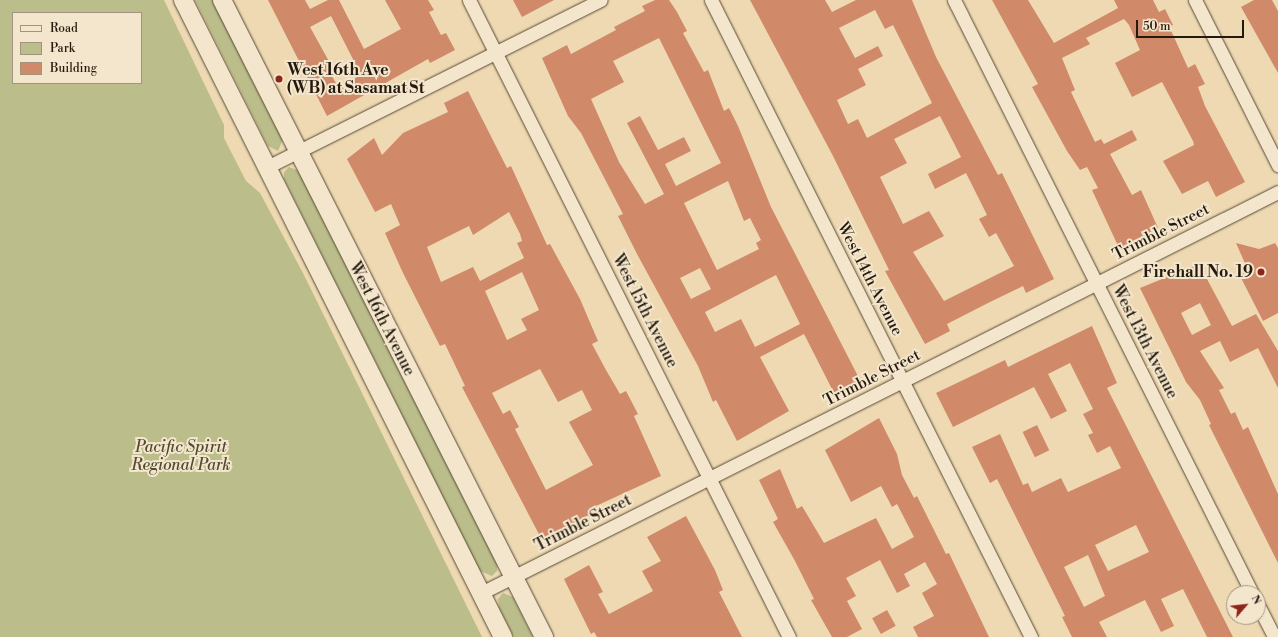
<!DOCTYPE html>
<style>
body{margin:0}
#map{position:relative;width:1278px;height:637px;overflow:hidden;background:#eed9b2;font-family:"Libre Bodoni",serif}
div>[style]{position:absolute}
.green>*{inset:0;background:#bbbe8a}
.building>*{inset:0;background:#d08a6a;transform-origin:0 0}
.roads{filter:drop-shadow(0 0 1px #564936) drop-shadow(0 0 1px #564936)}
.street>*{height:13px;margin:-6.5px;padding:0 6.5px;transform-origin:6.5px;border-radius:6.5px;background:#f4e6cd}
.secondary>*{height:18px;margin:-9px;padding:0 9px;transform-origin:9px;border-radius:9px;background:#f4e6cd}
.dots>*{width:11px;height:11px;translate:-50% -50%;box-sizing:border-box;border:2px solid #f4e6cd;border-radius:50%}
span{translate:-50% -50%;white-space:nowrap;text-align:center;line-height:1.15;-webkit-text-stroke:4px #f4e6cd;paint-order:stroke}
.poi-label{font-size:16px;color:#23190c;font-weight:700}
.left{translate:0 -50%;text-align:left}
.right{translate:-100% -50%;text-align:right}
.street-label{font-size:16px;color:#23190c}
.park-label{font-size:16px;color:#514b32;font-style:italic}
.legend{position:absolute;left:12px;top:12px;width:130px;height:72px;box-sizing:border-box;background:#f4e6cd;border:1px solid #a09480;margin:0;padding:5px 7px;list-style:none;font-size:12px;color:#23190c}
.legend li{display:flex;align-items:center;gap:8px;height:20px}
.legend b{width:20px;border:1px solid #a09480}
.north{position:absolute;left:1226px;top:585px;width:40px;height:40px;box-sizing:border-box;background:#f4e6cd;border:1px solid #a09480;border-radius:50%;rotate:62deg;font-size:11px;font-weight:700;line-height:16px;text-align:center;color:#23190c}
.north::after{content:'';display:block;margin:auto;width:14px;height:18px;background:#8f2418;clip-path:polygon(50% 0,100% 100%,50% 72%,0 100%)}
.scale{position:absolute;left:1136px;top:20px;width:108px;height:18px;box-sizing:border-box;border:2px solid #23190c;border-top:0;padding-left:5px;font-size:12px;line-height:14px;white-space:nowrap;color:#23190c;-webkit-text-stroke:3px #f4e6cd;paint-order:stroke}
</style>
<div id="map">
<div class="green">
<i style="clip-path:polygon(evenodd,0 0,164px 0,224px 125px,224px 138px,246px 181px,260px 193px,303px 273px,482px 637px,0 637px,0 0,13px 13px,141px 13px,141px 83px,13px 83px,13px 13px)"></i>
<i style="clip-path:polygon(195px 0,213px 0,283px 139px,278px 151px,268px 146px)"></i>
<i style="clip-path:polygon(289px 167px,299px 171px,497px 563px,497px 571px,492px 576px,480px 571px,284px 179px,284px 172px)"></i>
<i style="clip-path:polygon(503px 593px,513px 597px,533px 637px,514px 637px,499px 608px,498px 599px)"></i>
</div>
<div class="building">
<i style="clip-path:polygon(evenodd,268px 0,305px 0,310px 9px,328px 0,339px 0,364px 49px,401px 29px,385px 0,428px 0,434px 10px,429px 12px,441px 35px,446px 33px,455px 50px,430px 63px,428px 59px,327px 116px,268px 0,331px 16px,361px 75px,338px 87px,327px 67px,331px 65px,310px 27px,331px 16px)"></i>
<i style="clip-path:polygon(513px 0,554px 0,522px 17px)"></i>
<i style="clip-path:polygon(evenodd,655px 0,669px 0,677px 12px,687px 31px,683px 33px,704px 72px,708px 70px,724px 111px,729px 108px,738px 126px,771px 207px,860px 380px,834px 393px,804px 334px,760px 357px,789px 411px,737px 441px,716px 400px,713px 402px,698px 366px,637px 254px,618px 216px,623px 214px,581px 133px,568px 116px,542px 58px,567px 45px,571px 54px,616px 30px,614px 27px,645px 11px,642px 6px,655px 0,659px 38px,721px 163px,676px 186px,665px 164px,691px 151px,684px 137px,658px 150px,640px 116px,627px 123px,664px 194px,645px 204px,619px 162px,591px 99px,624px 82px,613px 61px,659px 38px,655px 0,728px 181px,744px 221px,750px 218px,761px 240px,756px 243px,759px 249px,717px 270px,684px 203px,728px 181px,655px 0,700px 268px,711px 289px,691px 299px,680px 278px,700px 268px,655px 0,776px 275px,800px 324px,755px 347px,741px 319px,715px 332px,705px 312px,776px 275px)"></i>
<i style="clip-path:polygon(evenodd,750px 0,825px 0,832px 12px,856px 0,912px 0,936px 57px,998px 175px,1002px 173px,1054px 279px,1026px 293px,1023px 286px,990px 302px,947px 324px,950px 331px,925px 344px,885px 271px,889px 270px,833px 156px,750px 0,875px 10px,885px 29px,893px 25px,932px 103px,867px 138px,858px 119px,848px 124px,837px 100px,866px 85px,858px 69px,883px 56px,878px 46px,855px 58px,839px 28px,875px 10px,750px 0,940px 116px,961px 157px,928px 174px,935px 189px,966px 173px,987px 215px,979px 219px,989px 237px,996px 233px,1014px 266px,944px 301px,913px 252px,944px 236px,929px 211px,903px 224px,880px 177px,907px 163px,894px 139px,940px 116px)"></i>
<i style="clip-path:polygon(992px 0,1028px 0,1054px 43px,1118px 8px,1114px 0,1153px 0,1159px 12px,1165px 9px,1173px 25px,1169px 26px,1188px 68px,1195px 64px,1205px 84px,1198px 87px,1205px 106px,1245px 182px,1216px 197px,1208px 181px,1182px 194px,1163px 161px,1194px 145px,1193px 141px,1162px 82px,1132px 97px,1115px 63px,1140px 50px,1129px 25px,1124px 19px,1086px 38px,1090px 44px,1062px 58px,1075px 90px,1071px 92px,1095px 142px,1101px 139px,1104px 144px,1132px 130px,1137px 140px,1110px 154px,1132px 195px,1141px 190px,1158px 228px,1119px 248px,1092px 190px,1098px 188px,1087px 167px,1080px 170px,1067px 151px,1032px 87px,1038px 84px)"></i>
<i style="clip-path:polygon(1254px 0,1272px 0,1278px 11px,1278px 73px,1241px 7px)"></i>
<i style="clip-path:polygon(evenodd,468px 91px,507px 168px,511px 166px,547px 245px,550px 244px,580px 299px,598px 341px,592px 344px,606px 370px,620px 394px,626px 391px,638px 414px,634px 416px,661px 476px,596px 506px,598px 510px,542px 540px,462px 387px,465px 386px,445px 344px,440px 346px,403px 273px,385px 233px,400px 225px,391px 204px,375px 212px,347px 159px,374px 138px,382px 155px,403px 133px,448px 112px,444px 103px,468px 91px,509px 212px,520px 234px,522px 241px,517px 243px,524px 258px,480px 281px,473px 267px,441px 282px,427px 247px,469px 226px,473px 235px,509px 212px,468px 91px,522px 272px,539px 310px,521px 319px,527px 330px,507px 340px,485px 291px,522px 272px,468px 91px,540px 369px,558px 402px,582px 390px,592px 410px,569px 422px,593px 465px,546px 490px,515px 429px,519px 427px,510px 410px,503px 414px,492px 393px,540px 369px)"></i>
<i style="clip-path:polygon(1236px 243px,1259px 249px,1275px 243px,1278px 248px,1278px 313px,1263px 321px,1239px 274px,1248px 270px)"></i>
<i style="clip-path:polygon(evenodd,1199px 264px,1232px 326px,1256px 314px,1278px 351px,1278px 388px,1258px 348px,1230px 362px,1220px 341px,1200px 351px,1224px 388px,1219px 390px,1231px 414px,1235px 412px,1243px 430px,1248px 427px,1278px 494px,1278px 563px,1209px 425px,1211px 424px,1200px 400px,1186px 382px,1140px 288px,1199px 264px,1200px 303px,1211px 325px,1192px 335px,1181px 313px,1200px 303px)"></i>
<i style="clip-path:polygon(evenodd,1092px 326px,1117px 383px,1107px 388px,1233px 637px,1207px 637px,1183px 589px,1161px 599px,1174px 626px,1161px 632px,1145px 600px,1099px 622px,1107px 637px,1072px 637px,1062px 617px,1065px 616px,997px 479px,990px 483px,972px 447px,1000px 434px,1023px 485px,1028px 483px,1032px 492px,1061px 478px,1068px 492px,1121px 468px,1110px 446px,1097px 453px,1088px 435px,1093px 433px,1083px 414px,1093px 409px,1070px 363px,1048px 374px,1067px 411px,1051px 419px,1034px 387px,953px 427px,936px 393px,1005px 360px,1008px 367px,1092px 326px,1136px 525px,1149px 552px,1108px 571px,1095px 545px,1136px 525px,1092px 326px,1088px 555px,1105px 596px,1084px 607px,1064px 567px,1088px 555px)"></i>
<i style="clip-path:polygon(879px 418px,897px 454px,902px 475px,914px 498px,917px 496px,946px 554px,949px 553px,989px 637px,918px 637px,913px 627px,934px 616px,922px 593px,937px 584px,925px 562px,904px 574px,910px 586px,897px 593px,880px 560px,846px 578px,856px 596px,847px 601px,862px 629px,847px 637px,832px 637px,811px 600px,814px 599px,795px 561px,773px 522px,778px 519px,759px 480px,780px 469px,797px 509px,802px 506px,824px 543px,876px 518px,892px 549px,914px 537px,897px 504px,892px 507px,881px 486px,851px 502px,825px 450px)"></i>
<i style="left:1037px;top:425px;width:28px;height:16px;rotate:64deg"></i>
<i style="clip-path:polygon(686px 516px,715px 570px,723px 590px,719px 592px,742px 637px,597px 637px,594px 632px,591px 634px,564px 579px,589px 565px,603px 592px,598px 594px,609px 614px,653px 591px,642px 571px,661px 561px,647px 537px)"></i>
<i style="left:887px;top:610px;width:18px;height:17px;rotate:61deg"></i>
</div>
<div class="roads">
<div class="street">
<i style="left:469px;top:0;width:713px;rotate:63.33deg"></i>
<i style="left:711px;top:0;width:713px;rotate:63.33deg"></i>
<i style="left:954px;top:0;width:664px;rotate:63.32deg"></i>
<i style="left:1195px;top:0;width:185px;rotate:63.3deg"></i>
<i style="left:267px;top:167px;width:373px;rotate:-26.6deg"></i>
<i style="left:481px;top:593px;width:892px;rotate:-26.71deg"></i>
<i style="left:1258px;top:605px;width:36px;rotate:63deg"></i>
</div>
<div class="secondary">
<i style="left:183px;top:0;width:713px;rotate:63.33deg"></i>
<i style="left:222px;top:0;width:714px;rotate:63.18deg"></i>
</div>
</div>
<div class="dots">
<i style="left:279px;top:79px;background:#8f2418"></i>
<i style="left:1261px;top:272px;background:#8f2418"></i>
</div>
<div class="poi-label">
<span class="left" style="left:287px;top:79px">West 16th Ave<br>(WB) at Sasamat St</span>
<span class="right" style="left:1253px;top:272px">Firehall No. 19</span>
</div>
<div class="street-label">
<span style="left:1161px;top:232px;rotate:-27deg">Trimble Street</span>
<span style="left:870px;top:279px;rotate:63deg">West 14th Avenue</span>
<span style="left:645px;top:311px;rotate:63deg">West 15th Avenue</span>
<span style="left:382px;top:319px;rotate:63deg">West 16th Avenue</span>
<span style="left:1145px;top:342px;rotate:63deg">West 13th Avenue</span>
<span style="left:872px;top:378px;rotate:-27deg">Trimble Street</span>
<span style="left:583px;top:523px;rotate:-27deg">Trimble Street</span>
</div>
<div class="park-label">
<span style="left:181px;top:456px">Pacific Spirit<br>Regional Park</span>
</div>
<ul class="legend">
<li><b style="height:5px;background:#f4e6cd"></b>Road</li>
<li><b style="height:11px;background:#bbbe8a"></b>Park</li>
<li><b style="height:11px;background:#d08a6a"></b>Building</li>
</ul>
<div class="north">N</div>
<div class="scale">50 m</div>
</div>
